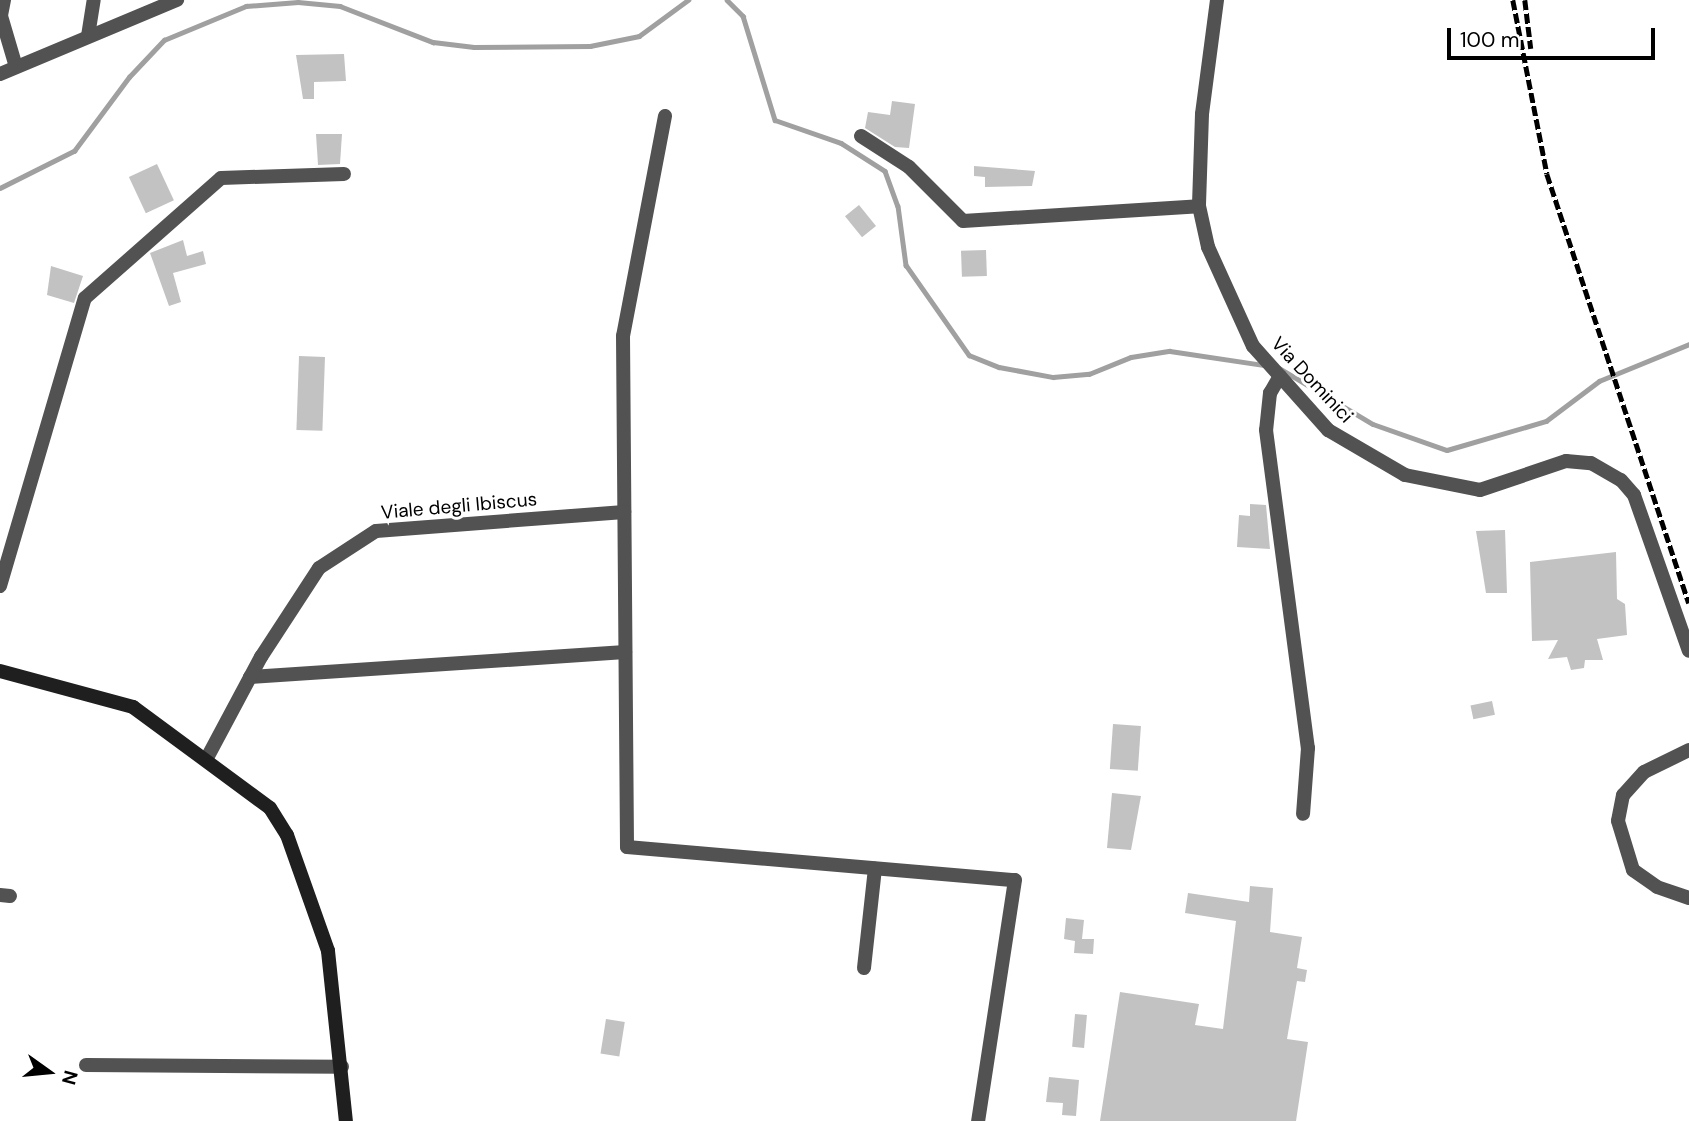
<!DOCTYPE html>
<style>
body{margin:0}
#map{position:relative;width:1689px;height:1121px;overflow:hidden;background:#fff;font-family:"DM Sans",sans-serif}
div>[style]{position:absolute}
.stream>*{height:4.5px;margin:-2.25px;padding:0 2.25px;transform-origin:2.25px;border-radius:2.25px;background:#a0a0a0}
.building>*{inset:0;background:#c2c2c2;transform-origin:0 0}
.street>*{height:14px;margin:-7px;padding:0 7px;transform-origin:7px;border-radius:7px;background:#525252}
.secondary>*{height:14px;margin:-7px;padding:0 7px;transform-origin:7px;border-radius:7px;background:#1f1f1f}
.rail>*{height:4.5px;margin-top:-2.25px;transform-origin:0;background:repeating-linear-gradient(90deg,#000 0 10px,transparent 0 13.5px)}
span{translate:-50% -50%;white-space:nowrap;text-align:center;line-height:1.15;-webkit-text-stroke:6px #fff;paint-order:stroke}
.street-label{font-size:19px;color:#000}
.north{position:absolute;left:14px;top:1037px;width:70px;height:70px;-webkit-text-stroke:5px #fff;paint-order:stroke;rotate:105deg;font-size:19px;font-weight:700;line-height:28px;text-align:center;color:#000}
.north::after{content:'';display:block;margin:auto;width:24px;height:32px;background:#000;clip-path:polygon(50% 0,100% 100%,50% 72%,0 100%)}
.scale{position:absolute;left:1447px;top:28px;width:208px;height:32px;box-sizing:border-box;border:4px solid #000;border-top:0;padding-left:9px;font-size:21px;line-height:24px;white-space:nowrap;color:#000;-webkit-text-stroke:5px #fff;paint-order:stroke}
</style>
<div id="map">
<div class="stream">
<i style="left:727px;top:0;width:23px;rotate:45deg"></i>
<i style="left:743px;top:16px;width:109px;rotate:72.9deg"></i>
<i style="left:775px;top:120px;width:70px;rotate:19.2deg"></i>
<i style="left:841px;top:143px;width:52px;rotate:32.5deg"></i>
<i style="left:885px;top:171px;width:37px;rotate:70deg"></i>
<i style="left:898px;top:206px;width:60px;rotate:82.3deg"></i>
<i style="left:906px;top:265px;width:110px;rotate:55deg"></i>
<i style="left:969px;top:355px;width:32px;rotate:22deg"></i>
<i style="left:999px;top:367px;width:55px;rotate:10.5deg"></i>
<i style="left:1053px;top:377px;width:36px;rotate:-5deg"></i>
<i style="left:1089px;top:374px;width:45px;rotate:-22deg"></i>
<i style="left:1131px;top:357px;width:39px;rotate:-9deg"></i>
<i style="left:1170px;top:351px;width:95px;rotate:8.5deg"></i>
<i style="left:0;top:188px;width:83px;rotate:-26.6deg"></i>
<i style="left:74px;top:151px;width:92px;rotate:-53.4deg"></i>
<i style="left:129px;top:77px;width:51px;rotate:-46.6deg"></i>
<i style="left:164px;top:40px;width:89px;rotate:-22.5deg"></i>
<i style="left:246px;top:6px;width:52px;rotate:-4.4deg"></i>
<i style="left:298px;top:2px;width:42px;rotate:5.4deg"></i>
<i style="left:340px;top:6px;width:100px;rotate:21.2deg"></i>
<i style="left:433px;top:42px;width:41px;rotate:7deg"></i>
<i style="left:474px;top:47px;width:116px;rotate:-0.5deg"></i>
<i style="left:590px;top:46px;width:50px;rotate:-11.5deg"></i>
<i style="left:639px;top:36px;width:61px;rotate:-36.3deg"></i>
<i style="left:1279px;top:368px;width:109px;rotate:30.8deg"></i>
<i style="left:1373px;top:424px;width:78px;rotate:19.4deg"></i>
<i style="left:1447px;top:450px;width:103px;rotate:-16.3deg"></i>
<i style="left:1546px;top:421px;width:66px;rotate:-37deg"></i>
<i style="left:1599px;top:381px;width:97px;rotate:-22.3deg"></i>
</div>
<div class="building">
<i style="clip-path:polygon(344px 54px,346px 81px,314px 82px,314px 99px,303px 99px,296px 55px)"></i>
<i style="clip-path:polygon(892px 101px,915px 104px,909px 148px,895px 147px,865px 128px,868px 112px,890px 115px)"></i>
<i style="clip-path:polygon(316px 134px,342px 134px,340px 164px,318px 165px)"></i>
<i style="left:157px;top:164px;width:40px;height:31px;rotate:65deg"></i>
<i style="clip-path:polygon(974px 166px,1035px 171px,1032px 186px,985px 187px,985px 177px,974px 176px)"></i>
<i style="left:859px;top:205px;width:27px;height:18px;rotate:51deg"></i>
<i style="clip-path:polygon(183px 240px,187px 256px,203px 251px,206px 264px,173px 273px,181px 302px,169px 306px,150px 253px)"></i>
<i style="left:986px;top:250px;width:26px;height:25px;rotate:88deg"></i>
<i style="clip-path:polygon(51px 266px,83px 276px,74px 303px,47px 295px)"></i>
<i style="left:299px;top:356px;width:26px;height:74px;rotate:2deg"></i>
<i style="clip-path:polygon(1250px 504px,1266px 505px,1270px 549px,1237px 547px,1239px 515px,1250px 516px)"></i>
<i style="clip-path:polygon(1505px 530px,1507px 593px,1486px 593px,1476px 531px)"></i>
<i style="clip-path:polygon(1616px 552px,1617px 599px,1625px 604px,1627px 635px,1597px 639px,1603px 660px,1585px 660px,1584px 668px,1571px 670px,1567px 657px,1548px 659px,1558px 640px,1532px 641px,1530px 562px)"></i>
<i style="left:1492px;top:701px;width:14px;height:22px;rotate:78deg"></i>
<i style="left:1113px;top:724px;width:28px;height:45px;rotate:4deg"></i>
<i style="clip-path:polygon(1112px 793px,1141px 796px,1131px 850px,1107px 848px)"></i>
<i style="clip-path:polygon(1250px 886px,1273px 888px,1270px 932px,1302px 937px,1297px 968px,1307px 970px,1305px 982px,1297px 981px,1287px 1039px,1308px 1042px,1296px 1121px,1100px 1121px,1120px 992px,1199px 1004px,1195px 1025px,1223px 1029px,1236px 921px,1185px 913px,1188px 893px,1249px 902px)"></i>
<i style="clip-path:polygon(1066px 918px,1084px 920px,1082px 939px,1094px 939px,1093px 954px,1074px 953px,1075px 941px,1064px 939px)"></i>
<i style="left:1075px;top:1014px;width:12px;height:33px;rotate:5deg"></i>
<i style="left:606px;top:1019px;width:19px;height:35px;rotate:9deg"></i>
<i style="clip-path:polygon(1049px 1077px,1079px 1080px,1076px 1116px,1062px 1115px,1063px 1103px,1046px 1102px)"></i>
</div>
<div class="street">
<i style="left:4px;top:0;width:16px;rotate:101deg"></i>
<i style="left:1px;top:16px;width:53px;rotate:73.6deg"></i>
<i style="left:1217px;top:0;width:115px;rotate:97.5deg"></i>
<i style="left:1202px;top:114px;width:92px;rotate:91.9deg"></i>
<i style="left:1199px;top:206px;width:42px;rotate:77.6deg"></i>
<i style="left:1208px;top:247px;width:109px;rotate:65.6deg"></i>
<i style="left:1253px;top:346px;width:113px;rotate:48.2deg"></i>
<i style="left:1328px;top:430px;width:89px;rotate:30.3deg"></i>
<i style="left:1405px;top:475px;width:76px;rotate:11.3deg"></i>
<i style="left:1480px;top:490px;width:91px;rotate:-18.6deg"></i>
<i style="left:1566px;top:461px;width:25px;rotate:5deg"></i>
<i style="left:1591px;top:463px;width:34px;rotate:30deg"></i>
<i style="left:1621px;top:480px;width:20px;rotate:49deg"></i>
<i style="left:1634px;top:495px;width:165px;rotate:70.6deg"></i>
<i style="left:88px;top:36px;width:36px;rotate:-81deg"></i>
<i style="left:0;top:74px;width:192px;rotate:-22.7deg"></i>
<i style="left:665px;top:116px;width:224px;rotate:100.8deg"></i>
<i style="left:623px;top:336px;width:511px;rotate:89.55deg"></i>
<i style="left:627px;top:847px;width:389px;rotate:4.9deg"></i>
<i style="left:1015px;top:880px;width:244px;rotate:98.7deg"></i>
<i style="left:861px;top:136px;width:57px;rotate:32.9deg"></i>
<i style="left:909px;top:167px;width:76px;rotate:45deg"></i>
<i style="left:963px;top:221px;width:236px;rotate:-3.6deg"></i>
<i style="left:1280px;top:376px;width:20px;rotate:120deg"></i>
<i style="left:1270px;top:393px;width:37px;rotate:96deg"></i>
<i style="left:1266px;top:430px;width:321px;rotate:82.5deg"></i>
<i style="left:1308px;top:748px;width:66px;rotate:94.3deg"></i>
<i style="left:0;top:586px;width:300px;rotate:-73.6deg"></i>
<i style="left:85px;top:298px;width:181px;rotate:-41.4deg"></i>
<i style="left:221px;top:178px;width:123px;rotate:-1.9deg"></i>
<i style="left:250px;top:677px;width:376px;rotate:-3.8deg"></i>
<i style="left:1689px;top:750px;width:50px;rotate:153.9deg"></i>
<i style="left:1644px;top:772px;width:31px;rotate:132deg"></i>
<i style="left:1623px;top:795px;width:26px;rotate:101deg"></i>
<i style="left:1618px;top:821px;width:51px;rotate:73deg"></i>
<i style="left:1633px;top:870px;width:29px;rotate:35deg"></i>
<i style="left:1657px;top:887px;width:34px;rotate:19deg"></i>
<i style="left:207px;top:758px;width:115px;rotate:-61.9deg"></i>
<i style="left:261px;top:657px;width:106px;rotate:-56.9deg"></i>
<i style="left:319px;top:568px;width:68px;rotate:-33deg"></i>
<i style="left:376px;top:531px;width:249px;rotate:-4.4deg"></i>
<i style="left:0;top:895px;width:10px;rotate:6deg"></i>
<i style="left:864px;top:968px;width:100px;rotate:-83.7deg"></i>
<i style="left:86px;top:1065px;width:256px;rotate:0.4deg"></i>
</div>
<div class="secondary">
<i style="left:0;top:671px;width:138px;rotate:15.1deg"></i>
<i style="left:133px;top:707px;width:170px;rotate:36.4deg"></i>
<i style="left:270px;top:808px;width:32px;rotate:58deg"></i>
<i style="left:287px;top:835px;width:123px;rotate:70.5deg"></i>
<i style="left:328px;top:951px;width:171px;rotate:84deg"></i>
</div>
<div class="rail">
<i style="left:1513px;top:0;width:177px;rotate:78.9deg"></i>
<i style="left:1547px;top:174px;width:452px;rotate:71.7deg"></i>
<i style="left:1525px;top:0;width:49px;rotate:83deg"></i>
</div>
<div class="street-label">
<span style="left:1312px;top:380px;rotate:47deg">Via Dominici</span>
<span style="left:459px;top:506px;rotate:-5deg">Viale degli Ibiscus</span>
</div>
<div class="north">N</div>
<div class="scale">100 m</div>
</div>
